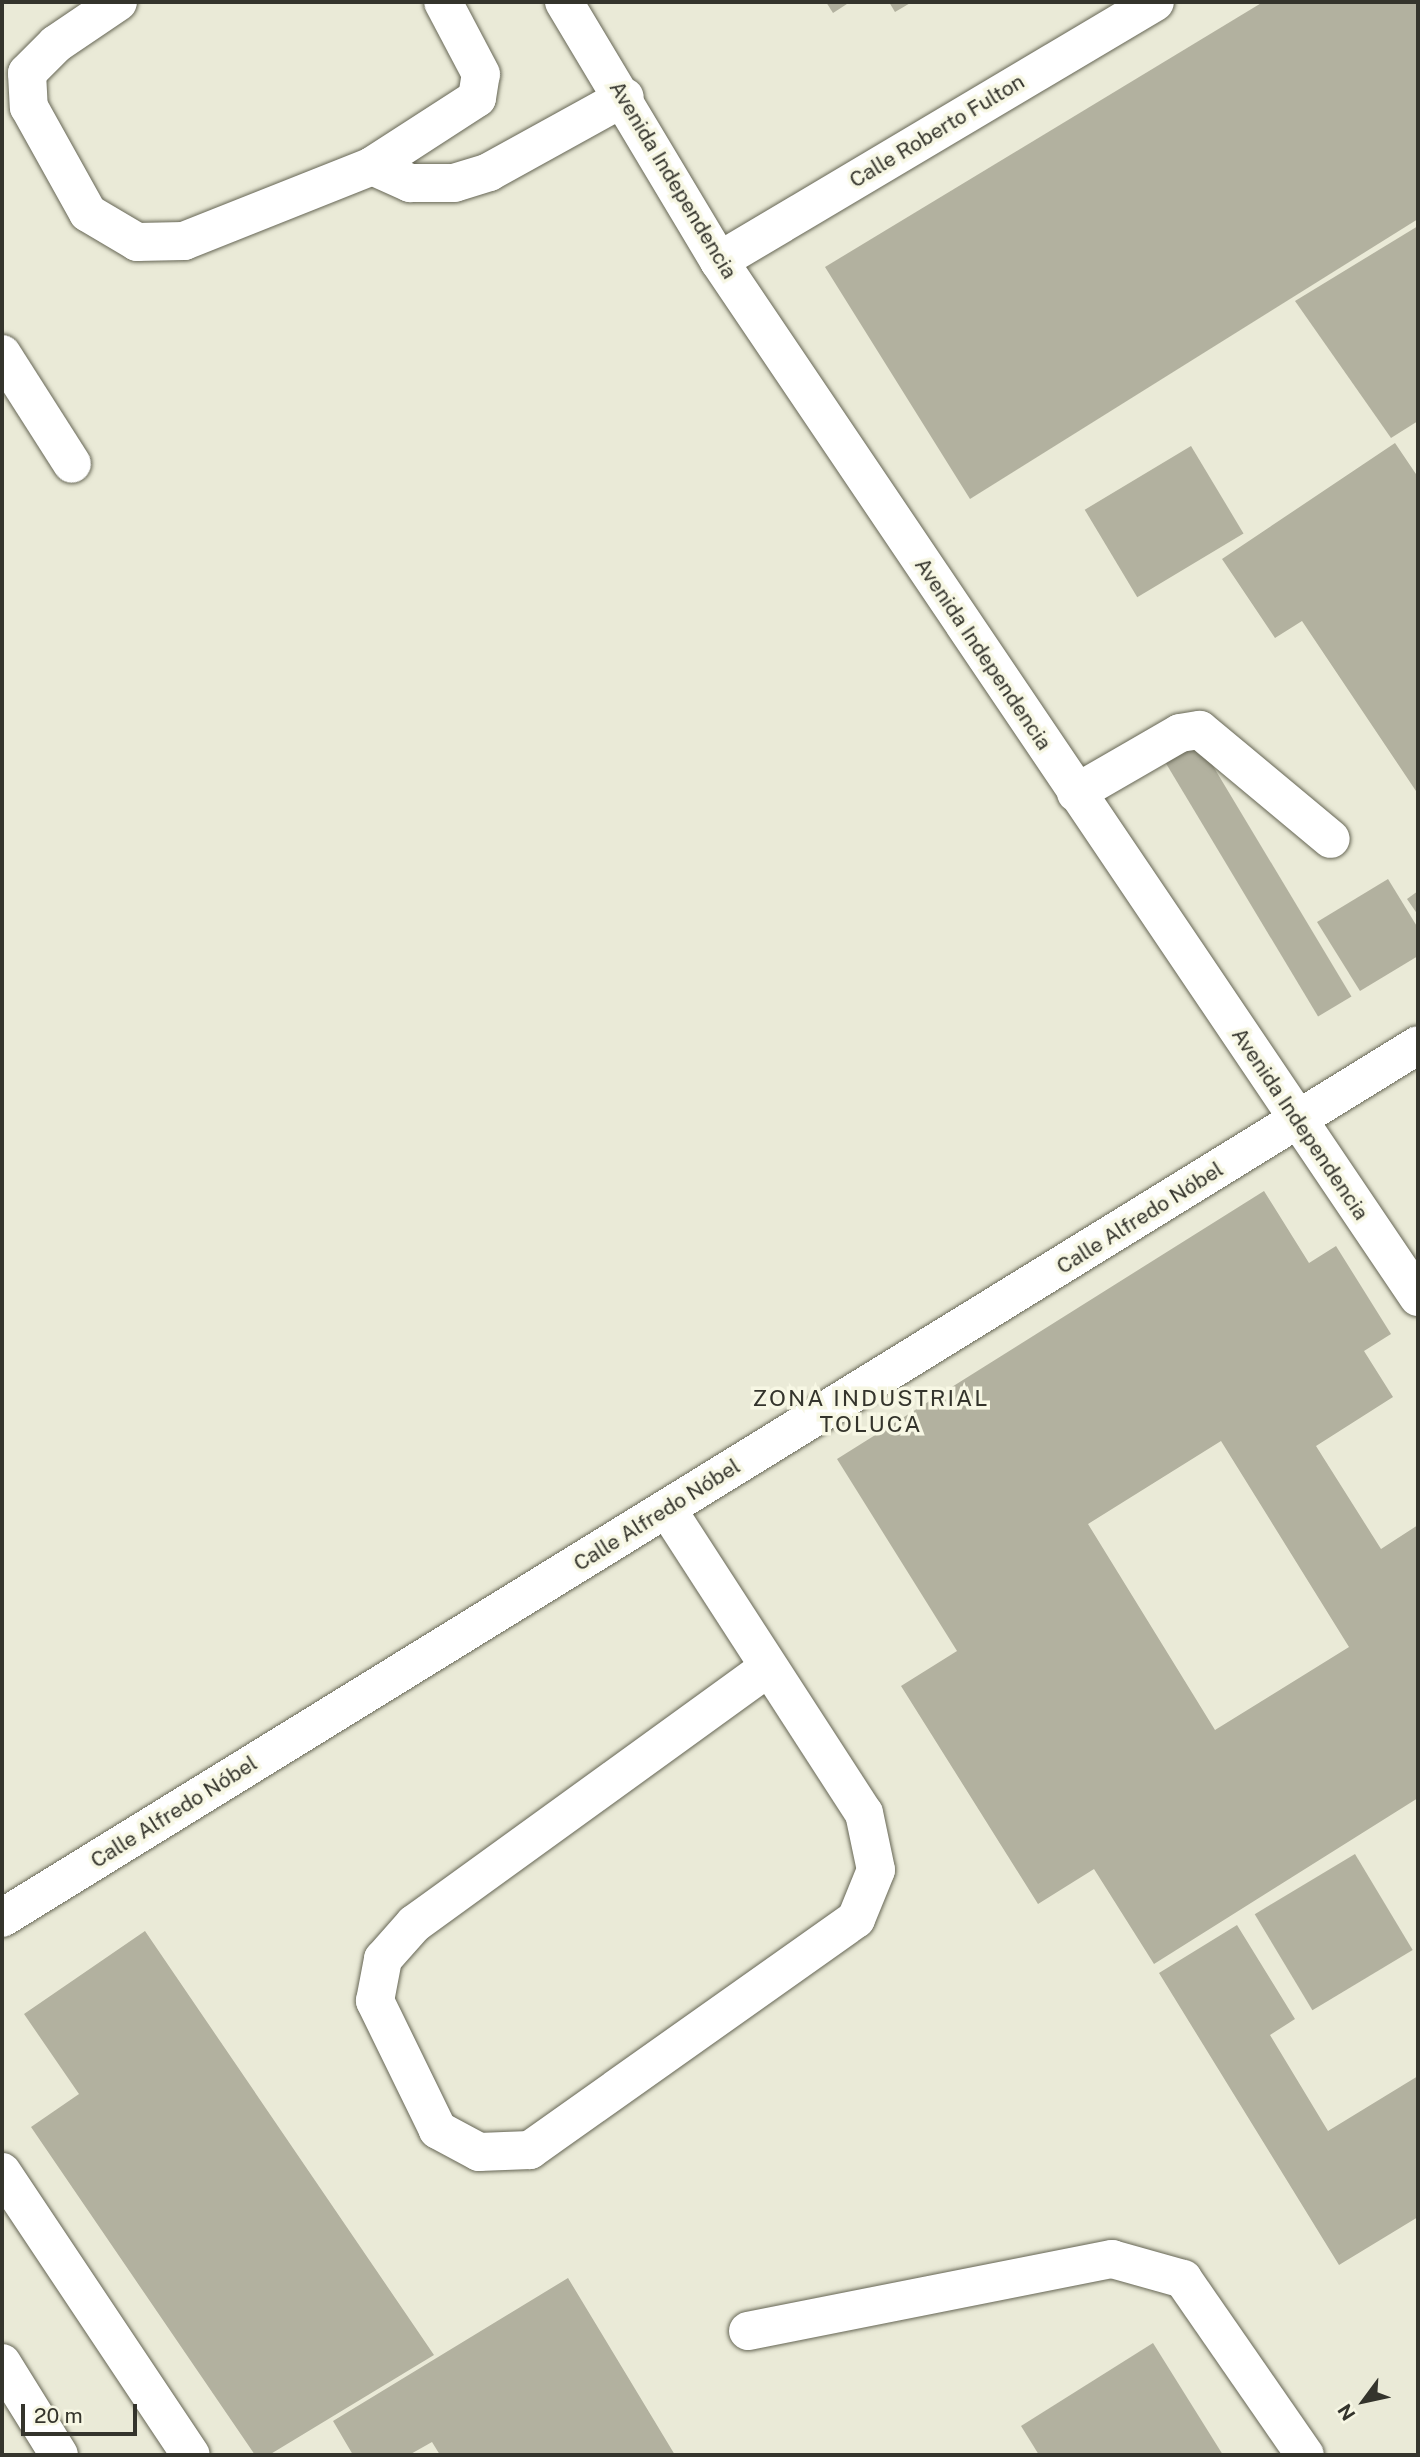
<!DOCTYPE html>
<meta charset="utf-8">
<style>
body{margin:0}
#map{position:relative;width:1420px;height:2457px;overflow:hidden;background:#eaead7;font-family:"Public Sans",sans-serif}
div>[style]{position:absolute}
.building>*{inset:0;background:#b2b19f;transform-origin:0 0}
.roads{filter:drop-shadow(0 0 2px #665) drop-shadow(0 0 2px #665)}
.minor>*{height:38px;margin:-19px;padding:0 19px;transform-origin:19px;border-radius:19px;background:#fff}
.major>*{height:38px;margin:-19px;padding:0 19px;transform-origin:19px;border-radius:19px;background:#fff}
span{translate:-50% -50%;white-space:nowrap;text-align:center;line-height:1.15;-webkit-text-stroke:7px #f7f7e4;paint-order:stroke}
.street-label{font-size:21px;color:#34342c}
.neighbourhood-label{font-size:23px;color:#34342c;letter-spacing:2px}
.frame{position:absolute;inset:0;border:4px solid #34342c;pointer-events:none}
.north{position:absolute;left:1329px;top:2366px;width:70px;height:70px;-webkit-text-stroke:5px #f7f7e4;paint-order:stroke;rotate:237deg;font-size:19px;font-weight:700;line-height:28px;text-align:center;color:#34342c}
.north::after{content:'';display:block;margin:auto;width:24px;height:32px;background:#34342c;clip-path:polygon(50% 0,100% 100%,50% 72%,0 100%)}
.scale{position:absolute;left:21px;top:2404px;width:116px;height:32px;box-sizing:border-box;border:4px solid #34342c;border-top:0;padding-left:9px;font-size:21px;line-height:24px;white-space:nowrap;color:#34342c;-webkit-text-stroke:5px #f7f7e4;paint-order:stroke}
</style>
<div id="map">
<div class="building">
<i style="clip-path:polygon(826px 2px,850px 2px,833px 13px)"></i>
<i style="clip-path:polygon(889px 2px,912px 2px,895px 12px)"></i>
<i style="clip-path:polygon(1263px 2px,1418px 2px,1418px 219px,970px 499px,825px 267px)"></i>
<i style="clip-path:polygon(1418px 226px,1418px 421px,1391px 438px,1295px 301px)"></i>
<i style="clip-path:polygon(1395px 443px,1418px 477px,1418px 794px,1302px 621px,1275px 638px,1222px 559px)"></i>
<i style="left:1191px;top:446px;width:102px;height:124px;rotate:59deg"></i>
<i style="left:1198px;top:741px;width:298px;height:39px;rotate:59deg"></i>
<i style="clip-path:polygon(1388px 879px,1418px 928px,1418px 956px,1360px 991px,1317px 922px)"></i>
<i style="clip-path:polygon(1418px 891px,1418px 915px,1407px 899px)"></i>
<i style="clip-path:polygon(evenodd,1264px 1191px,1309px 1263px,1336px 1246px,1391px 1334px,1364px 1351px,1393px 1397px,1316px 1446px,1381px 1549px,1418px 1525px,1418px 1798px,1154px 1964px,1094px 1869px,1038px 1904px,901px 1686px,957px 1651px,837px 1459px,1264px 1191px,1221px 1441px,1349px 1647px,1215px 1730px,1088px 1524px,1221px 1441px)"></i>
<i style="left:1355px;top:1854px;width:112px;height:117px;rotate:59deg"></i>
<i style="clip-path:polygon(1237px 1925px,1295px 2019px,1270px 2035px,1328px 2131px,1418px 2076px,1418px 2217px,1339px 2265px,1159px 1973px)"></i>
<i style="clip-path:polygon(145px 1931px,434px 2355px,269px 2455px,255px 2455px,31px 2127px,79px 2094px,24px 2014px)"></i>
<i style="clip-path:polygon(568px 2278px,675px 2455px,440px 2455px,432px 2442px,409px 2455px,353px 2455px,333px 2421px)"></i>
<i style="clip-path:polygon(1153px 2343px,1223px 2455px,1039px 2455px,1021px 2426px)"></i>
</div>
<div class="roads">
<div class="minor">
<i style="left:118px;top:2px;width:75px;rotate:145.9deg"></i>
<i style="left:56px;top:44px;width:41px;rotate:135deg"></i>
<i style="left:27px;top:73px;width:34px;rotate:87deg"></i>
<i style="left:29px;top:107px;width:121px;rotate:60.9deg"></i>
<i style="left:88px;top:213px;width:57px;rotate:30.6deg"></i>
<i style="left:137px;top:242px;width:47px;rotate:-1.2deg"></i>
<i style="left:184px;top:241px;width:202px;rotate:-21.7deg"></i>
<i style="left:372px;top:166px;width:42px;rotate:24.1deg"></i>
<i style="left:410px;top:183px;width:44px"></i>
<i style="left:454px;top:183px;width:37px;rotate:-17deg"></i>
<i style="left:489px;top:172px;width:155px;rotate:-28.9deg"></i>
<i style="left:372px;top:166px;width:125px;rotate:-32.9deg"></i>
<i style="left:477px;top:98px;width:24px;rotate:-81deg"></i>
<i style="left:481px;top:74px;width:81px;rotate:-117.8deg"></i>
<i style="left:719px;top:261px;width:507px;rotate:-30.71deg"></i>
<i style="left:2px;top:354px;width:130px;rotate:57.5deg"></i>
<i style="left:1076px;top:793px;width:120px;rotate:-30deg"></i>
<i style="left:1180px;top:733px;width:20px;rotate:-9deg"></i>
<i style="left:1200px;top:730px;width:170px;rotate:39.8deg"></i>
<i style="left:667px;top:1509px;width:362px;rotate:57.1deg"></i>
<i style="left:864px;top:1813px;width:58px;rotate:78.1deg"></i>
<i style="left:876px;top:1870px;width:53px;rotate:112.2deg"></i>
<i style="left:856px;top:1919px;width:400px;rotate:144.7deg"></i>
<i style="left:530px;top:2150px;width:51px;rotate:177.8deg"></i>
<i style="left:479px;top:2152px;width:47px;rotate:-151.8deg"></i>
<i style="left:438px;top:2130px;width:144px;rotate:-116deg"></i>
<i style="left:375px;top:2001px;width:43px;rotate:-79.2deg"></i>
<i style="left:383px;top:1959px;width:47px;rotate:-48.5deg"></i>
<i style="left:414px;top:1924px;width:437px;rotate:-35.9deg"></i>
<i style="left:748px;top:2331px;width:371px;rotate:-11.2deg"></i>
<i style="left:1112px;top:2259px;width:74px;rotate:15.7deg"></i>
<i style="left:1183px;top:2279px;width:214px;rotate:55.3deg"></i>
</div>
<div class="major">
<i style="left:564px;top:2px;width:302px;rotate:59.1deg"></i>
<i style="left:719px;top:261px;width:1250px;rotate:55.99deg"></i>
<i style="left:2px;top:1918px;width:1663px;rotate:-31.65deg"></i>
<i style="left:2px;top:2172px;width:340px;rotate:56.3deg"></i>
<i style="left:2px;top:2363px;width:108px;rotate:58.2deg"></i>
</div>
</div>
<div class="street-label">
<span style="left:937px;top:131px;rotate:-31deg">Calle Roberto Fulton</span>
<span style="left:673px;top:180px;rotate:59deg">Avenida Independencia</span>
<span style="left:983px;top:654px;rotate:56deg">Avenida Independencia</span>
<span style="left:1300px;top:1124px;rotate:56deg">Avenida Independencia</span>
<span style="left:1140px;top:1218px;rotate:-32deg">Calle Alfredo Nóbel</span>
<span style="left:657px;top:1515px;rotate:-32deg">Calle Alfredo Nóbel</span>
<span style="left:174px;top:1812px;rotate:-32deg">Calle Alfredo Nóbel</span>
</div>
<div class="neighbourhood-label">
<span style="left:871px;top:1411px">ZONA INDUSTRIAL<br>TOLUCA</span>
</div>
<div class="frame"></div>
<div class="north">N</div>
<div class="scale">20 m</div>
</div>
